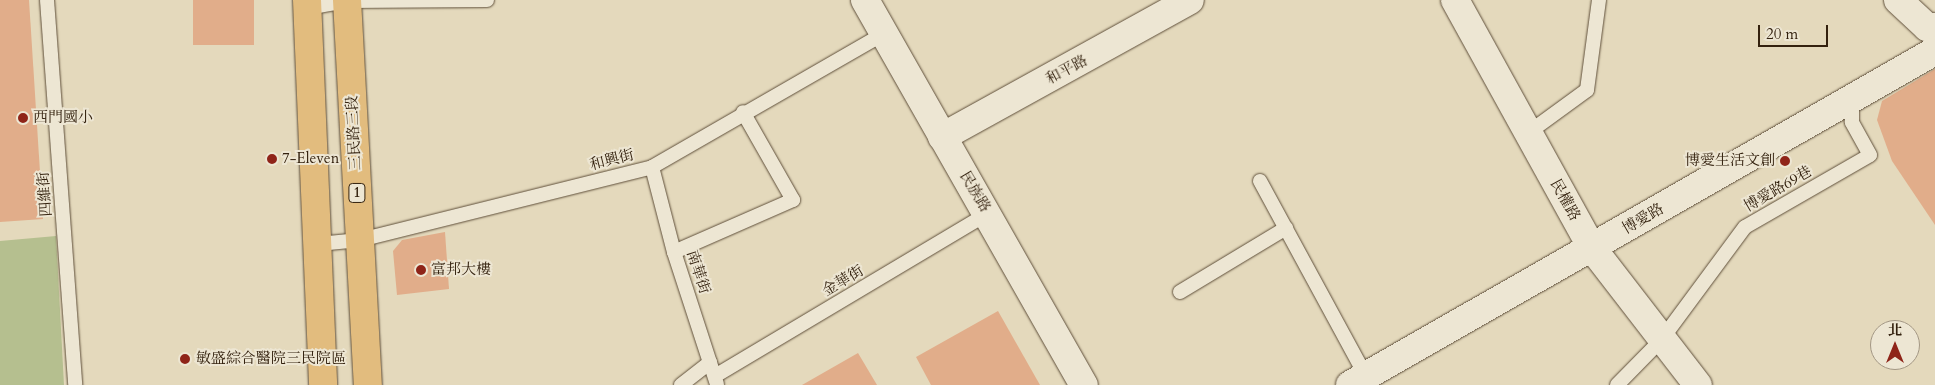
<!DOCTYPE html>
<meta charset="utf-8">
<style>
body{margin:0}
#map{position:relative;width:1935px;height:385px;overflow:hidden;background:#e4d9bc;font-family:Cardo,"Noto Serif TC",serif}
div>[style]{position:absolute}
.green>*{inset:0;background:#b5bf8f}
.building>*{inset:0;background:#e1ad8a;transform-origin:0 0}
.roads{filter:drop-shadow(0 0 1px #5f4f3a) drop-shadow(0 0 1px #5f4f3a)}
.lane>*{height:14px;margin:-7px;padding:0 7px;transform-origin:7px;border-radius:7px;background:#ede6d3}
.street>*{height:28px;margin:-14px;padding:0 14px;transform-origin:14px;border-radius:14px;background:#ede6d3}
.secondary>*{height:28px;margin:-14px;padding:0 14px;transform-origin:14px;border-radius:14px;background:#ede6d3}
.primary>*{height:28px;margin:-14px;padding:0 14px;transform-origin:14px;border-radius:14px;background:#e2bc7e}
.dots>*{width:14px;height:14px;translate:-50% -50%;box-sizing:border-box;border:2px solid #ede6d3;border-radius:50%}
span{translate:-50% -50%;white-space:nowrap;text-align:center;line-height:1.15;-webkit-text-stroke:4px #ede6d3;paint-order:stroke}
.shield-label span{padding:1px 4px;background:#ede6d3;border:1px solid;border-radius:4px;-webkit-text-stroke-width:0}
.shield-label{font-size:14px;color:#33210e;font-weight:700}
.street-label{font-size:15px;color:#33210e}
.poi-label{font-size:15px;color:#33210e}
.left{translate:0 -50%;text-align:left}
.right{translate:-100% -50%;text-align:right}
.north{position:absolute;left:1870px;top:320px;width:50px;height:50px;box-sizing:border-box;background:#ede6d3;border:1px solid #a39784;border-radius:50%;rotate:0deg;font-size:14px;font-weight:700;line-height:20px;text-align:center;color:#33210e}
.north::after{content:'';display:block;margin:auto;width:18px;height:22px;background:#8f2418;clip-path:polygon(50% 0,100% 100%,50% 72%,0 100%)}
.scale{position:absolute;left:1758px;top:25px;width:70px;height:22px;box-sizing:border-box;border:2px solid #33210e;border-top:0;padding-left:6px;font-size:15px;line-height:18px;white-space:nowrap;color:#33210e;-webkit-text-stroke:4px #ede6d3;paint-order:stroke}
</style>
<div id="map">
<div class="green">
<i style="clip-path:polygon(56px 236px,64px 385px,0 385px,0 241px)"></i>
</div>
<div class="building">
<i style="clip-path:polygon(0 0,29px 0,43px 219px,0 222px)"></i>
<i style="left:193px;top:0;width:61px;height:45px"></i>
<i style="clip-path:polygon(1935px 69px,1935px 225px,1892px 161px,1877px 120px,1882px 101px)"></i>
<i style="clip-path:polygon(445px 232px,449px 289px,397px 295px,393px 251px,402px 240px)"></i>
<i style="clip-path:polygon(998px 311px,1040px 385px,931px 385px,916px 357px)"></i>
<i style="clip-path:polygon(858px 353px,877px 385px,802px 385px)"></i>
</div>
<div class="roads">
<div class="lane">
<i style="left:47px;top:0;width:386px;rotate:85.8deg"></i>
<i style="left:307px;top:8px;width:41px;rotate:-9.9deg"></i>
<i style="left:347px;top:1px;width:140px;rotate:-0.4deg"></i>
<i style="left:1528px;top:133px;width:73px;rotate:-36.1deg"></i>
<i style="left:1587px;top:90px;width:91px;rotate:-82.4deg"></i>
<i style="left:652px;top:167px;width:88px;rotate:75.5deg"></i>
<i style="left:674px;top:252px;width:139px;rotate:72deg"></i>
<i style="left:1260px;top:181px;width:222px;rotate:61.5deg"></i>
<i style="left:318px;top:244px;width:42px;rotate:-5.4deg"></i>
<i style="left:360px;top:240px;width:301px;rotate:-14deg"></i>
<i style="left:652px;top:167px;width:269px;rotate:-29.9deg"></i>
<i style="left:674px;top:252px;width:130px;rotate:-23.6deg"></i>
<i style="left:793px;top:200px;width:101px;rotate:-119.6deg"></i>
<i style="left:1180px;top:292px;width:124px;rotate:-31.1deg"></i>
<i style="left:715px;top:376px;width:318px;rotate:-30.8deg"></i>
<i style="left:681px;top:385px;width:37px;rotate:-38deg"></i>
<i style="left:1617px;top:385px;width:64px;rotate:-45.6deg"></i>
<i style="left:1662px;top:339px;width:139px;rotate:-53.5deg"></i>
<i style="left:1745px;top:227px;width:144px;rotate:-29.9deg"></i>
<i style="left:1870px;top:155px;width:38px;rotate:-119deg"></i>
<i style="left:1852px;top:122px;width:23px;rotate:-90deg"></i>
</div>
<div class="street">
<i style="left:1455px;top:0;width:283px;rotate:61.1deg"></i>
<i style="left:1592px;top:248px;width:173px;rotate:52.3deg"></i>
<i style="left:1898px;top:0;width:40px;rotate:43deg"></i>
<i style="left:1927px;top:27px;width:8px"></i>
<i style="left:942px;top:137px;width:283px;rotate:-28.9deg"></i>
<i style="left:1350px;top:385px;width:674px;rotate:-29.72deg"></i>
</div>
<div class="secondary">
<i style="left:865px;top:0;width:443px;rotate:60.4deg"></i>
</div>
<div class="primary">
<i style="left:307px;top:0;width:385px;rotate:87.6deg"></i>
<i style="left:347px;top:0;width:386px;rotate:86.9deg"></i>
</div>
</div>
<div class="dots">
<i style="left:23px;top:118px;background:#8f2418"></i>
<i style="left:272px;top:159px;background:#8f2418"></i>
<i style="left:1785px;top:161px;background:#8f2418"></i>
<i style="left:421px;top:270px;background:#8f2418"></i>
<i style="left:185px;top:359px;background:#8f2418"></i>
</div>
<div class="shield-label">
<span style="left:357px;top:193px">1</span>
</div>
<div class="street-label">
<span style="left:1067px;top:70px;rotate:-28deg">和平路</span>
<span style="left:354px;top:133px;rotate:-93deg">三民路三段</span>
<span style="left:612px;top:160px;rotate:-14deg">和興街</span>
<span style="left:1778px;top:189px;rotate:-30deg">博愛路69巷</span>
<span style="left:975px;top:192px;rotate:59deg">民族路</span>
<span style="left:45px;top:194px;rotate:-94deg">四維街</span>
<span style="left:1565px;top:200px;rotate:61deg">民權路</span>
<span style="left:1643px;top:219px;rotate:-30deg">博愛路</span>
<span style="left:698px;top:272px;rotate:72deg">南華街</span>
<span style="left:843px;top:281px;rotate:-31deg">金華街</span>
</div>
<div class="poi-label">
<span class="left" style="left:33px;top:118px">西門國小</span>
<span class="left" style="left:282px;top:159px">7-Eleven</span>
<span class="right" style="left:1775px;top:161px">博愛生活文創</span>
<span class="left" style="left:431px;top:270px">富邦大樓</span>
<span class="left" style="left:196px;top:359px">敏盛綜合醫院三民院區</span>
</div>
<div class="north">北</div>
<div class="scale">20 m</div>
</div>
